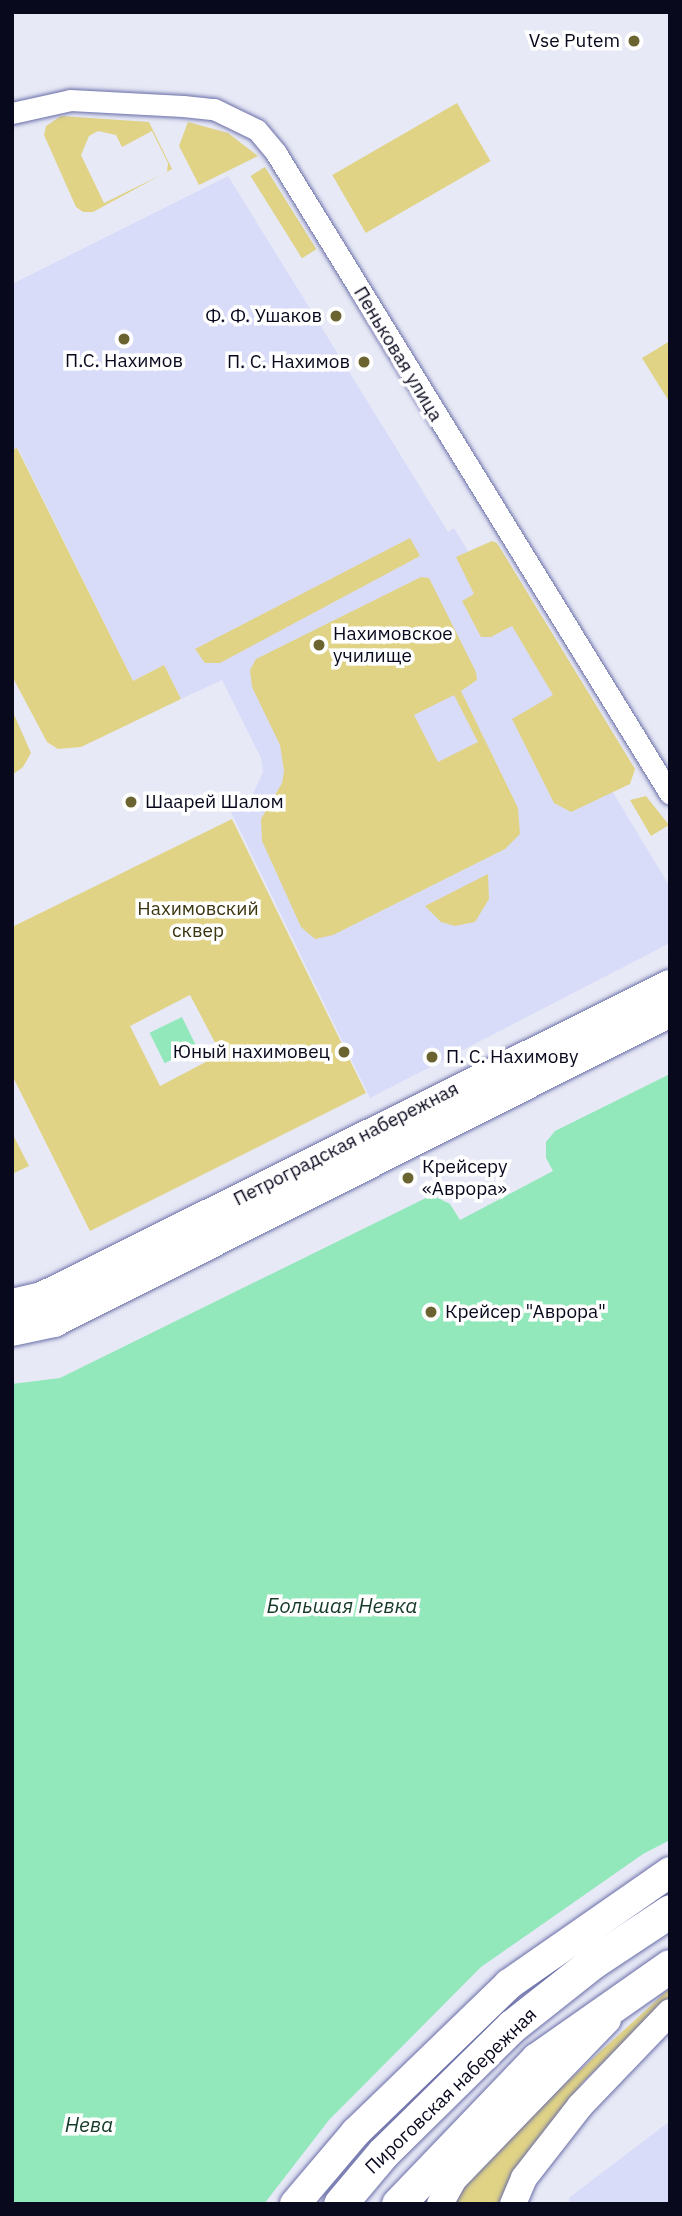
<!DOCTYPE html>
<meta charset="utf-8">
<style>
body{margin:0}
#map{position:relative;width:682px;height:2216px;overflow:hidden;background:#e7e9f6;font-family:"IBM Plex Sans",sans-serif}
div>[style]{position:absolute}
.built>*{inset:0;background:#d9dcf9}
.green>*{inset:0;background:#e0d386;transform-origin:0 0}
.water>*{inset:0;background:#92e8bb;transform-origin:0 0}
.roads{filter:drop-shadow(0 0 2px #696da7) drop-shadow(0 0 2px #696da7)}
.minor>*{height:21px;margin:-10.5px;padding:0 10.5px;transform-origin:10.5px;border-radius:10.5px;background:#fff}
.tertiary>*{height:26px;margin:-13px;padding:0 13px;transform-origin:13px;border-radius:13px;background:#fff}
.secondary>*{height:30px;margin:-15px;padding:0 15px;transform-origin:15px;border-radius:15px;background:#fff}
.primary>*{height:33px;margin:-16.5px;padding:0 16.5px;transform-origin:16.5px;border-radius:16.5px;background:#fff}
.dots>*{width:19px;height:19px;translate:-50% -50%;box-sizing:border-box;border:4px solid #fff;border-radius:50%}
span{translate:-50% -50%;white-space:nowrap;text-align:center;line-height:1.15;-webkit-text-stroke:7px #fff;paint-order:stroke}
.poi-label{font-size:19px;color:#09091e}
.right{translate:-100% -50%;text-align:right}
.left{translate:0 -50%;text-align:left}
.street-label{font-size:19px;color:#09091e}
.park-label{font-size:19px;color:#3b3510}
.water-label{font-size:21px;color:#163b29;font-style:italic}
.frame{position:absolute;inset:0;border:14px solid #09091e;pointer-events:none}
</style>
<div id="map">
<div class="built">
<i style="clip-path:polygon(228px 176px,448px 532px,454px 528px,670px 887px,670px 943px,370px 1098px,230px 810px,252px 796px,263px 772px,261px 758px,222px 680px,181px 699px,164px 665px,133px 681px,18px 448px,12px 450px,12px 284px)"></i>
<i style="clip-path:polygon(670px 2121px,670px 2204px,568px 2204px,570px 2197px)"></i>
</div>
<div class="green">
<i style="left:457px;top:103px;width:67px;height:144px;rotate:60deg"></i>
<i style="clip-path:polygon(evenodd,61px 116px,149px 122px,172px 169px,93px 212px,83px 212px,76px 207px,44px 135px,46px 126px,61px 116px,98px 131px,116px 135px,122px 147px,152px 131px,168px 163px,167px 172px,104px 203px,81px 155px,89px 136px,98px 131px)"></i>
<i style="clip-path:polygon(188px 122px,228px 133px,258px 156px,199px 185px,179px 146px)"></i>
<i style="left:265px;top:167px;width:97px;height:17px;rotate:58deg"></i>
<i style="clip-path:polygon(670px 341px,670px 403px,642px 358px)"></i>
<i style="clip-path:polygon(17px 448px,133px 681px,164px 665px,181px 699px,81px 747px,58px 749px,47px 742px,12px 676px,12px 450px)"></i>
<i style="clip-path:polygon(410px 538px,420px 556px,220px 663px,205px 663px,195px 649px)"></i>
<i style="clip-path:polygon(492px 541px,497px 543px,635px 769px,630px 784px,571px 812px,554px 803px,512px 719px,553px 695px,512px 626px,491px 637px,481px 637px,462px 601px,474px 594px,456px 557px)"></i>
<i style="clip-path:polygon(evenodd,421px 577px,429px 578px,476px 672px,477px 680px,461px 691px,518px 808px,520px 834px,505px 849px,333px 935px,315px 939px,301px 927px,262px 841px,261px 819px,282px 783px,284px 771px,280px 745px,252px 687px,250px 670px,256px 659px,421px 577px,454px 695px,478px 742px,438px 762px,414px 715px,454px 695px)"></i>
<i style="clip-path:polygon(12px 710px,31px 753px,23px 767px,12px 775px)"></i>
<i style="clip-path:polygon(646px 796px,669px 825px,651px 836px,630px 800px)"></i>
<i style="clip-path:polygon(evenodd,232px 819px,366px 1093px,90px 1231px,12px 1075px,12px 927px,232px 819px,190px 995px,221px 1054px,160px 1086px,130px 1026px,190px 995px)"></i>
<i style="clip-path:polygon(488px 874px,489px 899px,475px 922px,455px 926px,441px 922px,425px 906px)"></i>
<i style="clip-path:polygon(12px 1133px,29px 1166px,12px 1174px)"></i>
<i style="clip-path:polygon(670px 1988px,670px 1997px,584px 2081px,515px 2173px,501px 2204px,450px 2204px,509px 2135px)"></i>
</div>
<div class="water">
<i style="left:182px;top:1017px;width:34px;height:36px;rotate:64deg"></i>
<i style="clip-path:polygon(670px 1074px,670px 1840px,643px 1854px,481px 1967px,329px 2120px,264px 2204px,12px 2204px,12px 1384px,60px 1378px,432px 1195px,450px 1204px,460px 1220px,553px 1171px,546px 1158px,546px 1142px,555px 1131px)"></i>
</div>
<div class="roads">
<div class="minor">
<i style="left:12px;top:113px;width:59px;rotate:-12.6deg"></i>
<i style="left:70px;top:100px;width:113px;rotate:3deg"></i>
<i style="left:183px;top:106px;width:31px;rotate:6deg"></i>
<i style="left:214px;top:109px;width:48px;rotate:26deg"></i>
<i style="left:257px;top:130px;width:30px;rotate:50deg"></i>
<i style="left:276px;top:153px;width:752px;rotate:58.42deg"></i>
</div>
<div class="tertiary">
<i style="left:440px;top:2204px;width:29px;rotate:-61deg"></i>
<i style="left:454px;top:2179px;width:221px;rotate:-45.9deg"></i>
<i style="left:513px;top:2204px;width:28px;rotate:-67deg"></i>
<i style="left:524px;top:2178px;width:91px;rotate:-52.1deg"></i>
<i style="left:580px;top:2106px;width:130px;rotate:-46.2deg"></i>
</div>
<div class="secondary">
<i style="left:12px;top:1304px;width:31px;rotate:-13deg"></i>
<i style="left:42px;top:1297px;width:701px;rotate:-26.42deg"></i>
<i style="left:12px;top:1331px;width:43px;rotate:-12.1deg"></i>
<i style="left:54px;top:1322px;width:690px;rotate:-26.71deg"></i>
<i style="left:295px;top:2204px;width:94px;rotate:-49.7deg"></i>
<i style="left:356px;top:2132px;width:213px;rotate:-44deg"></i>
<i style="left:509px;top:1984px;width:196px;rotate:-34.8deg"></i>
</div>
<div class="primary">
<i style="left:340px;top:2204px;width:67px;rotate:-49.9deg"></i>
<i style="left:383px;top:2153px;width:181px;rotate:-44.6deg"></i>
<i style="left:512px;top:2026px;width:103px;rotate:-38.3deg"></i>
<i style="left:593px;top:1962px;width:92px;rotate:-33.5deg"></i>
<i style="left:398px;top:2204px;width:201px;rotate:-46.2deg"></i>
<i style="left:537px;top:2059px;width:162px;rotate:-35deg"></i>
</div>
</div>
<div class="dots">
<i style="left:634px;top:41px;background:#6c6430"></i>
<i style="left:336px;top:316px;background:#6c6430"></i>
<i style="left:124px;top:339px;background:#6c6430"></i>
<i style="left:364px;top:362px;background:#6c6430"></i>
<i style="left:319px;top:645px;background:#6c6430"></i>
<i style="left:131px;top:802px;background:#6c6430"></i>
<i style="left:344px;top:1052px;background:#6c6430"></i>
<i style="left:432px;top:1057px;background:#6c6430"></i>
<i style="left:408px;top:1178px;background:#6c6430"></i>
<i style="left:431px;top:1312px;background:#6c6430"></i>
</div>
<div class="poi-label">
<span class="right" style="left:620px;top:41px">Vse Putem</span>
<span class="right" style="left:322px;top:316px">Ф. Ф. Ушаков</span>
<span style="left:124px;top:361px">П.С. Нахимов</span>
<span class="right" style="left:350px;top:362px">П. С. Нахимов</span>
<span class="left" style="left:333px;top:645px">Нахимовское<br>училище</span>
<span class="left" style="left:145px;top:802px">Шаарей Шалом</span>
<span class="right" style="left:330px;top:1052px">Юный нахимовец</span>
<span class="left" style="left:446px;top:1057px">П. С. Нахимову</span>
<span class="left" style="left:422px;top:1178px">Крейсеру<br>«Аврора»</span>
<span class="left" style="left:445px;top:1312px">Крейсер "Аврора"</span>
</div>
<div class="street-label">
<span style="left:398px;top:354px;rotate:59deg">Пеньковая улица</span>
<span style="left:346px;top:1144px;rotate:-27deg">Петроградская набережная</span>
<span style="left:451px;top:2091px;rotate:-44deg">Пироговская набережная</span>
</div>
<div class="park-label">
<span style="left:198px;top:920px">Нахимовский<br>сквер</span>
</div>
<div class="water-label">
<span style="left:342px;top:1605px">Большая Невка</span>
<span style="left:89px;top:2124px">Нева</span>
</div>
<div class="frame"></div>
</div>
